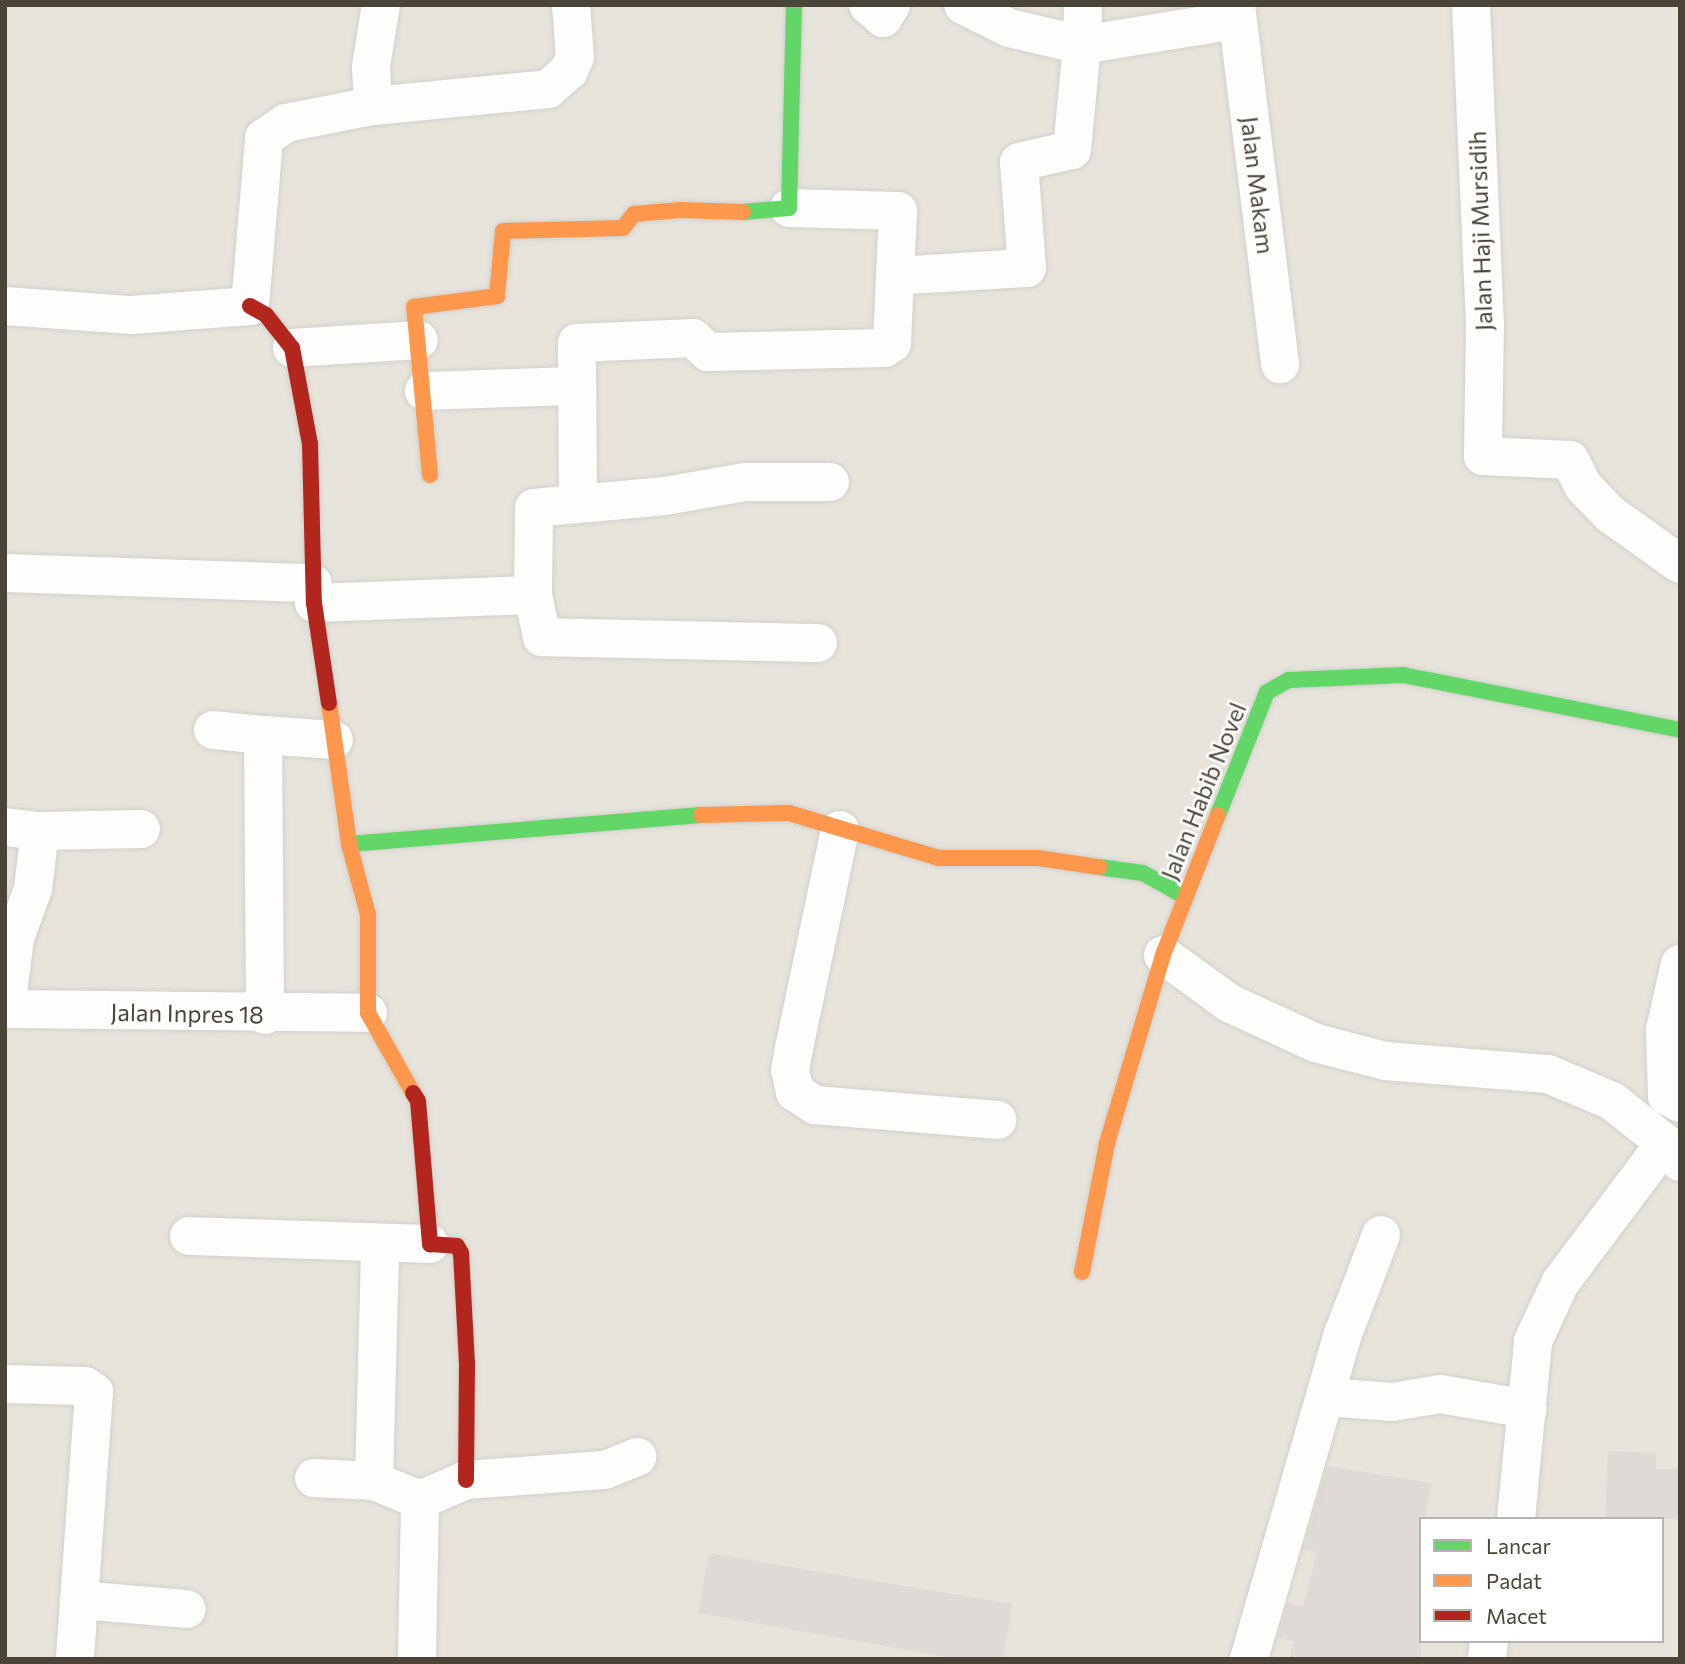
<!DOCTYPE html>
<style>
body{margin:0}
#map{position:relative;width:1685px;height:1664px;overflow:hidden;background:#f4f2ee;font-family:Commissioner,sans-serif}
div>[style]{position:absolute}
.residential>*{inset:0;background:#e7e4dc}
.building>*{inset:0;background:#dedbd6}
.roads{filter:drop-shadow(0 0 2px #d2d0cb) drop-shadow(0 0 2px #d2d0cb)}
.street>*{height:38px;margin:-19px;padding:0 19px;transform-origin:19px;border-radius:19px;background:#fdfdfc}
.fast>*{height:16px;margin:-8px;padding:0 8px;transform-origin:8px;border-radius:8px;background:#63d668}
.slow>*{height:16px;margin:-8px;padding:0 8px;transform-origin:8px;border-radius:8px;background:#ff974d}
.jam>*{height:16px;margin:-8px;padding:0 8px;transform-origin:8px;border-radius:8px;background:#b3261e}
span{translate:-50% -50%;white-space:nowrap;text-align:center;line-height:1.15;-webkit-text-stroke:5px #fff;paint-order:stroke}
.street-label{font-size:24px;color:#4b4439}
.frame{position:absolute;inset:0;border:7px solid #4b4439;pointer-events:none}
.legend{position:absolute;left:1419px;top:1517px;width:245px;height:126px;box-sizing:border-box;background:#fff;border:2px solid #b7b4b0;margin:0;padding:9px 12px;list-style:none;font-size:21px;color:#4b4439}
.legend li{display:flex;align-items:center;gap:14px;height:35px}
.legend b{width:35px;border:2px solid #b7b4b0}
</style>
<div id="map">
<div class="residential">
<i style="clip-path:polygon(evenodd,5px 5px,1680px 5px,1680px 1659px,5px 1659px,5px 5px,1421px 1519px,1662px 1519px,1662px 1641px,1421px 1641px,1421px 1519px)"></i>
</div>
<div class="building">
<i style="clip-path:polygon(1608px 1451px,1656px 1453px,1656px 1469px,1680px 1469px,1680px 1519px,1605px 1519px)"></i>
<i style="clip-path:polygon(1327px 1466px,1432px 1483px,1424px 1519px,1421px 1519px,1421px 1659px,1289px 1659px,1294px 1641px,1278px 1638px,1288px 1603px,1303px 1606px,1317px 1552px,1304px 1549px)"></i>
<i style="clip-path:polygon(709px 1553px,1013px 1604px,1003px 1659px,958px 1659px,698px 1613px)"></i>
</div>
<div class="roads">
<div class="street">
<i style="left:381px;top:5px;width:62px;rotate:99.3deg"></i>
<i style="left:371px;top:66px;width:40px;rotate:87.1deg"></i>
<i style="left:373px;top:106px;width:176px;rotate:-5.5deg"></i>
<i style="left:548px;top:89px;width:28px;rotate:-41deg"></i>
<i style="left:569px;top:71px;width:15px;rotate:-67deg"></i>
<i style="left:575px;top:57px;width:52px;rotate:-94.4deg"></i>
<i style="left:868px;top:5px;width:20px;rotate:41deg"></i>
<i style="left:883px;top:18px;width:15px;rotate:-58deg"></i>
<i style="left:963px;top:5px;width:51px;rotate:26.6deg"></i>
<i style="left:1009px;top:28px;width:75px;rotate:13.1deg"></i>
<i style="left:1082px;top:45px;width:40px;rotate:-88.6deg"></i>
<i style="left:1236px;top:5px;width:362px;rotate:83deg"></i>
<i style="left:1471px;top:5px;width:319px;rotate:87.5deg"></i>
<i style="left:1485px;top:324px;width:132px;rotate:90.9deg"></i>
<i style="left:1483px;top:456px;width:87px;rotate:2.6deg"></i>
<i style="left:1570px;top:460px;width:29px;rotate:63deg"></i>
<i style="left:1583px;top:486px;width:39px;rotate:46deg"></i>
<i style="left:1610px;top:514px;width:86px;rotate:35.5deg"></i>
<i style="left:895px;top:276px;width:132px;rotate:-3.5deg"></i>
<i style="left:1027px;top:268px;width:106px;rotate:-94.3deg"></i>
<i style="left:1019px;top:162px;width:54px;rotate:-12.8deg"></i>
<i style="left:1072px;top:150px;width:105px;rotate:-84.6deg"></i>
<i style="left:1082px;top:45px;width:157px;rotate:-9.2deg"></i>
<i style="left:5px;top:306px;width:127px;rotate:4.1deg"></i>
<i style="left:132px;top:315px;width:118px;rotate:-4.4deg"></i>
<i style="left:250px;top:306px;width:169px;rotate:-85.2deg"></i>
<i style="left:264px;top:138px;width:27px;rotate:-34deg"></i>
<i style="left:286px;top:123px;width:89px;rotate:-11.1deg"></i>
<i style="left:292px;top:348px;width:127px;rotate:-3.6deg"></i>
<i style="left:424px;top:391px;width:151px;rotate:-1.9deg"></i>
<i style="left:578px;top:503px;width:160px;rotate:-90.4deg"></i>
<i style="left:577px;top:343px;width:116px;rotate:-2.5deg"></i>
<i style="left:693px;top:338px;width:21px;rotate:43deg"></i>
<i style="left:708px;top:352px;width:177px;rotate:-1.3deg"></i>
<i style="left:885px;top:348px;width:9px;rotate:-36deg"></i>
<i style="left:892px;top:343px;width:132px;rotate:-87.4deg"></i>
<i style="left:898px;top:211px;width:109px;rotate:-178.4deg"></i>
<i style="left:5px;top:573px;width:308px;rotate:1.9deg"></i>
<i style="left:314px;top:603px;width:219px;rotate:-2.1deg"></i>
<i style="left:818px;top:643px;width:276px;rotate:-178.8deg"></i>
<i style="left:542px;top:637px;width:43px;rotate:-102.1deg"></i>
<i style="left:533px;top:595px;width:87px;rotate:-89.3deg"></i>
<i style="left:534px;top:508px;width:132px;rotate:-5.2deg"></i>
<i style="left:665px;top:496px;width:81px;rotate:-9.9deg"></i>
<i style="left:745px;top:482px;width:85px"></i>
<i style="left:213px;top:730px;width:50px;rotate:5.7deg"></i>
<i style="left:5px;top:827px;width:35px;rotate:7deg"></i>
<i style="left:40px;top:831px;width:58px;rotate:96.9deg"></i>
<i style="left:33px;top:889px;width:52px;rotate:110.2deg"></i>
<i style="left:15px;top:938px;width:72px;rotate:97.2deg"></i>
<i style="left:840px;top:830px;width:223px;rotate:101.9deg"></i>
<i style="left:794px;top:1048px;width:22px;rotate:100deg"></i>
<i style="left:790px;top:1070px;width:23px;rotate:77deg"></i>
<i style="left:795px;top:1092px;width:24px;rotate:33deg"></i>
<i style="left:815px;top:1105px;width:183px;rotate:4.7deg"></i>
<i style="left:40px;top:831px;width:101px;rotate:-1.1deg"></i>
<i style="left:1163px;top:955px;width:82px;rotate:36deg"></i>
<i style="left:1229px;top:1003px;width:96px;rotate:24.7deg"></i>
<i style="left:1316px;top:1043px;width:71px;rotate:14.6deg"></i>
<i style="left:1385px;top:1061px;width:164px;rotate:4.6deg"></i>
<i style="left:1548px;top:1074px;width:69px;rotate:22.9deg"></i>
<i style="left:1612px;top:1101px;width:68px;rotate:38.4deg"></i>
<i style="left:1665px;top:1143px;width:24px;rotate:52deg"></i>
<i style="left:1680px;top:964px;width:68px;rotate:102.8deg"></i>
<i style="left:1665px;top:1030px;width:66px;rotate:88.3deg"></i>
<i style="left:1667px;top:1096px;width:15px;rotate:28deg"></i>
<i style="left:5px;top:1009px;width:363px;rotate:0.6deg"></i>
<i style="left:265px;top:1015px;width:280px;rotate:-90.4deg"></i>
<i style="left:263px;top:735px;width:71px;rotate:4deg"></i>
<i style="left:189px;top:1236px;width:241px;rotate:1.9deg"></i>
<i style="left:5px;top:1384px;width:80px;rotate:1.4deg"></i>
<i style="left:85px;top:1386px;width:11px;rotate:34deg"></i>
<i style="left:94px;top:1392px;width:268px;rotate:94.1deg"></i>
<i style="left:1325px;top:1397px;width:67px;rotate:4.3deg"></i>
<i style="left:1392px;top:1402px;width:49px;rotate:-9.5deg"></i>
<i style="left:1440px;top:1394px;width:89px;rotate:9.7deg"></i>
<i style="left:314px;top:1478px;width:60px;rotate:2.9deg"></i>
<i style="left:374px;top:1481px;width:50px;rotate:22.4deg"></i>
<i style="left:420px;top:1500px;width:50px;rotate:-23.5deg"></i>
<i style="left:466px;top:1480px;width:139px;rotate:-4.1deg"></i>
<i style="left:605px;top:1470px;width:35px;rotate:-22deg"></i>
<i style="left:374px;top:1481px;width:235px;rotate:-88.5deg"></i>
<i style="left:1516px;top:1519px;width:179px;rotate:-84.5deg"></i>
<i style="left:1533px;top:1341px;width:64px;rotate:-65deg"></i>
<i style="left:1560px;top:1283px;width:175px;rotate:-53.1deg"></i>
<i style="left:79px;top:1600px;width:108px;rotate:4.8deg"></i>
<i style="left:417px;top:1659px;width:159px;rotate:-88.9deg"></i>
<i style="left:1249px;top:1659px;width:338px;rotate:-73.9deg"></i>
<i style="left:1343px;top:1334px;width:106px;rotate:-69deg"></i>
<i style="left:1487px;top:1659px;width:18px;rotate:-84deg"></i>
</div>
<div class="fast">
<i style="left:743px;top:212px;width:46px;rotate:-5deg"></i>
<i style="left:789px;top:208px;width:203px;rotate:-88.6deg"></i>
<i style="left:1218px;top:815px;width:132px;rotate:-68.3deg"></i>
<i style="left:1267px;top:692px;width:25px;rotate:-29deg"></i>
<i style="left:1289px;top:680px;width:114px;rotate:-2.5deg"></i>
<i style="left:1403px;top:675px;width:282px;rotate:11.2deg"></i>
<i style="left:349px;top:844px;width:353px;rotate:-4.7deg"></i>
<i style="left:1099px;top:867px;width:44px;rotate:7.8deg"></i>
<i style="left:1143px;top:873px;width:49px;rotate:29.2deg"></i>
</div>
<div class="slow">
<i style="left:430px;top:475px;width:169px;rotate:-95.4deg"></i>
<i style="left:414px;top:307px;width:84px;rotate:-7.5deg"></i>
<i style="left:497px;top:296px;width:65px;rotate:-84.7deg"></i>
<i style="left:503px;top:231px;width:120px;rotate:-1.4deg"></i>
<i style="left:623px;top:228px;width:18px;rotate:-52deg"></i>
<i style="left:634px;top:214px;width:47px;rotate:-4.9deg"></i>
<i style="left:681px;top:210px;width:62px;rotate:1.8deg"></i>
<i style="left:329px;top:703px;width:142px;rotate:81.9deg"></i>
<i style="left:349px;top:844px;width:73px;rotate:75deg"></i>
<i style="left:368px;top:915px;width:98px;rotate:90deg"></i>
<i style="left:368px;top:1013px;width:92px;rotate:60.6deg"></i>
<i style="left:701px;top:815px;width:88px;rotate:-1.3deg"></i>
<i style="left:789px;top:813px;width:157px;rotate:16.7deg"></i>
<i style="left:939px;top:858px;width:99px"></i>
<i style="left:1038px;top:858px;width:62px;rotate:8.4deg"></i>
<i style="left:1082px;top:1272px;width:131px;rotate:-79deg"></i>
<i style="left:1107px;top:1143px;width:196px;rotate:-73.4deg"></i>
<i style="left:1163px;top:955px;width:150px;rotate:-68.6deg"></i>
</div>
<div class="jam">
<i style="left:250px;top:306px;width:18px;rotate:29deg"></i>
<i style="left:266px;top:315px;width:42px;rotate:51.8deg"></i>
<i style="left:292px;top:348px;width:98px;rotate:79.4deg"></i>
<i style="left:310px;top:444px;width:159px;rotate:88.6deg"></i>
<i style="left:314px;top:603px;width:101px;rotate:81.5deg"></i>
<i style="left:413px;top:1093px;width:9px;rotate:58deg"></i>
<i style="left:418px;top:1101px;width:144px;rotate:85.2deg"></i>
<i style="left:430px;top:1244px;width:27px;rotate:4deg"></i>
<i style="left:457px;top:1246px;width:8px;rotate:60deg"></i>
<i style="left:461px;top:1253px;width:111px;rotate:86.9deg"></i>
<i style="left:467px;top:1364px;width:116px;rotate:90.5deg"></i>
</div>
</div>
<div class="street-label">
<span style="left:1258px;top:185px;rotate:83deg">Jalan Makam</span>
<span style="left:1480px;top:231px;rotate:-92deg">Jalan Haji Mursidih</span>
<span style="left:1203px;top:791px;rotate:-68deg">Jalan Habib Novel</span>
<span style="left:187px;top:1013px;rotate:1deg">Jalan Inpres 18</span>
</div>
<div class="frame"></div>
<ul class="legend">
<li><b style="height:9px;background:#63d668"></b>Lancar</li>
<li><b style="height:9px;background:#ff974d"></b>Padat</li>
<li><b style="height:9px;background:#b3261e"></b>Macet</li>
</ul>
</div>
